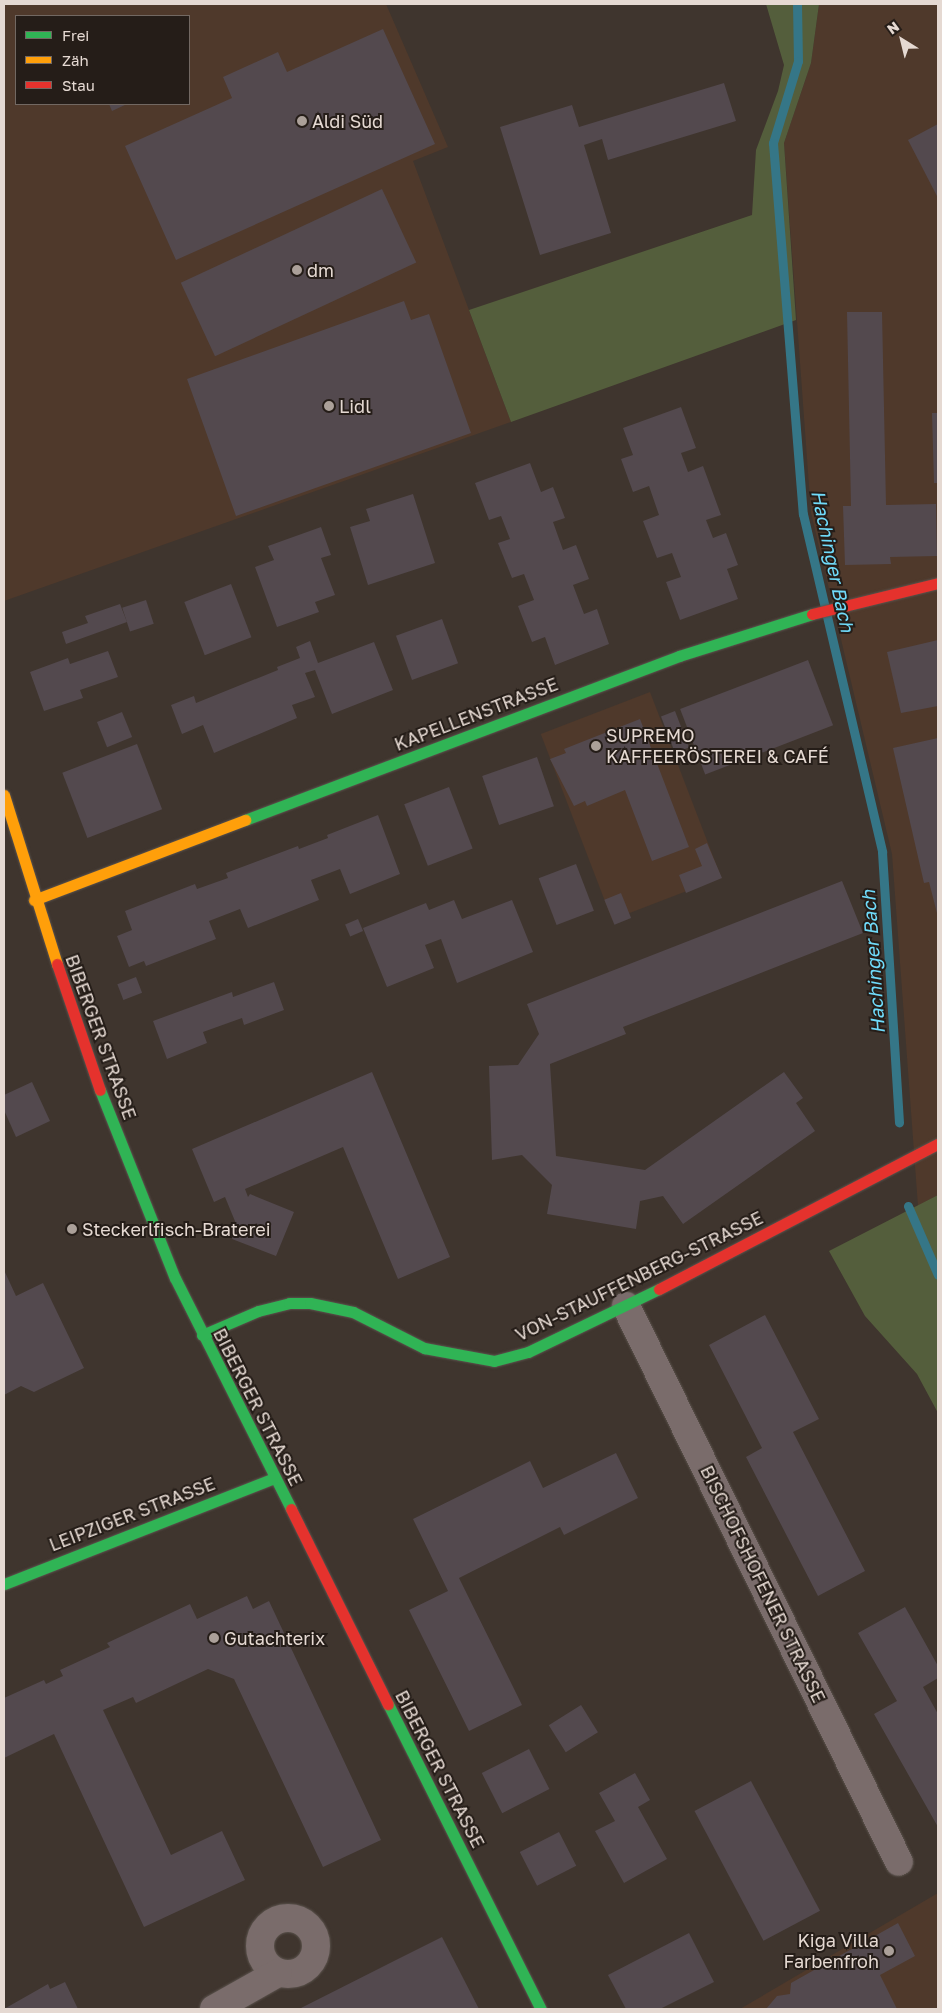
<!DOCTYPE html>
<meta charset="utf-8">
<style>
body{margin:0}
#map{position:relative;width:942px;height:2013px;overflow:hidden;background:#3f352e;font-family:"Golos Text",sans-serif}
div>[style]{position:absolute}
.built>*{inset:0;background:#4f392b;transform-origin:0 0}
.green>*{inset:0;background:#545e3c}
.stream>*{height:9px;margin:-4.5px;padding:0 4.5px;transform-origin:4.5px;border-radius:4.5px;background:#357687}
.building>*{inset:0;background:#53494e;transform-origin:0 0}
.roads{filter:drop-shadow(0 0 1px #5b534d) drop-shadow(0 0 1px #5b534d)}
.street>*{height:28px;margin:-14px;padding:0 14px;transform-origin:14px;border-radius:14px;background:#7a6c6b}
.street>.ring{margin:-14px;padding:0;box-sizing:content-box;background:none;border:28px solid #7a6c6b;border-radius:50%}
.fast>*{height:11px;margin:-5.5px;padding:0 5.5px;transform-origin:5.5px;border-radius:5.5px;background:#30b455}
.slow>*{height:11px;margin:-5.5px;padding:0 5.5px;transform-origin:5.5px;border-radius:5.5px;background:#ff9f0a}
.jam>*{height:11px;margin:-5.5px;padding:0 5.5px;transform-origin:5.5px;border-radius:5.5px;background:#e5322d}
.dots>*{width:14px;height:14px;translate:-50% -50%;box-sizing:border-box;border:2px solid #251d18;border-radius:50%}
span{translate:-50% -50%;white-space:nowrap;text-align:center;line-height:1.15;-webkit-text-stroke:4px #251d18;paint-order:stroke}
.poi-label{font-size:18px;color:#e5d9d2}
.left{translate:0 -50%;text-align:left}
.right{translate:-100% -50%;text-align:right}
.street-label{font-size:18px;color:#e5d9d2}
.water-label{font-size:19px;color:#70dbfa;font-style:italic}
.frame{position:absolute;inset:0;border:5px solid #e5d9d2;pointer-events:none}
.legend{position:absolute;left:15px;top:15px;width:175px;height:90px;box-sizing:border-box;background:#251d18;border:1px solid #726862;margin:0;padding:6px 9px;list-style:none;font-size:15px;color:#e5d9d2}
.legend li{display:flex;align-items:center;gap:10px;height:25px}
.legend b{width:25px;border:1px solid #726862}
.north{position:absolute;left:877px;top:15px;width:50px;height:50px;-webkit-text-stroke:4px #251d18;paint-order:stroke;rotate:324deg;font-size:14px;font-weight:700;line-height:20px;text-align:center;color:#e5d9d2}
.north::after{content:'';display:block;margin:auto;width:18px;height:22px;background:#e5d9d2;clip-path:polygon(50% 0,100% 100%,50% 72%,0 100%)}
</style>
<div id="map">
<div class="built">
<i style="clip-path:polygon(evenodd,4px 4px,386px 4px,448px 147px,413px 161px,511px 422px,4px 601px,4px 4px,16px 16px,189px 16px,189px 104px,16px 104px,16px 16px)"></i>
<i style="clip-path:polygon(819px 4px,938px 4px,938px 1195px,918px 1206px,892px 854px,811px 513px,784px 143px,811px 63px)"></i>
<i style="left:650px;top:692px;width:199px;height:117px;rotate:69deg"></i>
<i style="clip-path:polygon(938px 1893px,938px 2009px,740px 2009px)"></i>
</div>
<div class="green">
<i style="clip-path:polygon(766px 4px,819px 4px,811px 63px,784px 143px,796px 320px,511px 422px,469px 310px,752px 215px,756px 150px,778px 91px,784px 65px)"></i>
<i style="clip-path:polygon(938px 1195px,938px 1413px,917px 1374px,865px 1316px,829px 1251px)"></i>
</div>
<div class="stream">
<i style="left:797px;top:4px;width:57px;rotate:89deg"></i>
<i style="left:798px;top:61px;width:86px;rotate:107deg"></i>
<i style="left:773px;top:143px;width:372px;rotate:85.4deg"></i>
<i style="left:803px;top:514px;width:347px;rotate:76.8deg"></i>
<i style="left:882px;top:852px;width:271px;rotate:86.4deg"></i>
<i style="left:908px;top:1206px;width:75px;rotate:66.5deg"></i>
</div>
<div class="building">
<i style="clip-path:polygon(383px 29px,435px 144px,176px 260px,125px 146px,232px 98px,223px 77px,278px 52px,287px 72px)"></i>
<i style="clip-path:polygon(724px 83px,736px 121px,608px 160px,602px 139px,584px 145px,611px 233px,540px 255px,500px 127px,572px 105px,579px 127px)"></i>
<i style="clip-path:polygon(109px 104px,127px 104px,112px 111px)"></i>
<i style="clip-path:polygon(938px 124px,938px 198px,908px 140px)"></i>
<i style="left:382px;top:189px;width:81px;height:222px;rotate:65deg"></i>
<i style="clip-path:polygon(404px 301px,411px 320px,429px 314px,471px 433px,236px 516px,187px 379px)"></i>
<i style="clip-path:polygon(847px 312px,882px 312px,886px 505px,936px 504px,937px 556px,890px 557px,891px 564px,845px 565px,843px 506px,851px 506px)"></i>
<i style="clip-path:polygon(681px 407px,696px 448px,681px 453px,688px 472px,703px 466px,721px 515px,706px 520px,713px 538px,726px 533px,738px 565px,727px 569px,738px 599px,680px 620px,666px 582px,681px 577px,672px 553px,657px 558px,643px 521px,659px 515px,649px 486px,633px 492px,621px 459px,633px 455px,623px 428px)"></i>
<i style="clip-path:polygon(932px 413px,938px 413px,938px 483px,934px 483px)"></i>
<i style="clip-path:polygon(530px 463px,541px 492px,553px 487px,565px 518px,553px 522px,563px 550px,576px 545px,589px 579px,573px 585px,584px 614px,597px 609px,609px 644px,555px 665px,545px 637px,532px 642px,518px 606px,534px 600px,524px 574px,512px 578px,498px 543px,510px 539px,501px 516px,489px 520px,475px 483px)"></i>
<i style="clip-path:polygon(413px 494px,435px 563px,368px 585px,350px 527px,370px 521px,366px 509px)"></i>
<i style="clip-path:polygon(321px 527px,331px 555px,321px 558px,335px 595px,315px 602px,319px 612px,277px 627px,255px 567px,274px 560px,268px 546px)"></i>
<i style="left:231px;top:584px;width:57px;height:50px;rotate:69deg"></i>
<i style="left:146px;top:600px;width:25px;height:25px;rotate:72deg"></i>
<i style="clip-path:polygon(120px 604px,127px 622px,66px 644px,62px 632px,88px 623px,85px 616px)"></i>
<i style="left:442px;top:619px;width:47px;height:49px;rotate:70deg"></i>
<i style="clip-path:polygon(938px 640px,938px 706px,901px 713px,887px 652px)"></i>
<i style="clip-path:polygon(310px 641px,318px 663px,374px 642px,393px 690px,332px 714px,315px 670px,305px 673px,315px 697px,292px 705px,297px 718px,214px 753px,203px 725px,182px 734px,171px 705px,194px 696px,196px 703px,278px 670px,277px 667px,300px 658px,296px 647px)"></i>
<i style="clip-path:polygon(108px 651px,118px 677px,80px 690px,83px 698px,44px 711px,30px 672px,68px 658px,70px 664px)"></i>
<i style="left:808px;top:660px;width:70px;height:137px;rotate:69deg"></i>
<i style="left:675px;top:711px;width:39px;height:15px;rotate:69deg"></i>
<i style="left:122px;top:712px;width:27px;height:27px;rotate:68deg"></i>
<i style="clip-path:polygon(640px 719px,689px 847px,652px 861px,625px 790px,587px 806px,585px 801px,574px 806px,550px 759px,566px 753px,564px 749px)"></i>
<i style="clip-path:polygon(938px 738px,938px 917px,929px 882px,924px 883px,893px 748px)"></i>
<i style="left:137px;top:744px;width:70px;height:80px;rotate:69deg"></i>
<i style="left:537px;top:757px;width:52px;height:58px;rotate:71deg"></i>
<i style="left:449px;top:787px;width:66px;height:48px;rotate:69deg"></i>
<i style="clip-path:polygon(378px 815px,400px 874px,350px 894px,340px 869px,311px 880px,319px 900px,248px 928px,240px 909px,209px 921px,216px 939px,146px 966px,144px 961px,129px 967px,117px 936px,132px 930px,125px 911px,195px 884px,197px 889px,228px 878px,226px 873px,298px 846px,299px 849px,328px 838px,327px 835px)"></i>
<i style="clip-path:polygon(707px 843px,722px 878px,686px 893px,679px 875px,702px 866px,695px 849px)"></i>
<i style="left:576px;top:864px;width:50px;height:40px;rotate:69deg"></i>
<i style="clip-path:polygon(842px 881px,863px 933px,623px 1027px,626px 1034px,550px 1064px,556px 1156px,645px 1170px,784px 1072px,803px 1098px,796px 1103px,815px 1131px,683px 1224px,663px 1196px,640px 1201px,636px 1229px,547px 1214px,552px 1185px,522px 1155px,492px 1160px,489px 1066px,518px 1065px,539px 1034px,527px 1004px)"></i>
<i style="left:621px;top:893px;width:27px;height:18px;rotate:68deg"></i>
<i style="clip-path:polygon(454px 900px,462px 919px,512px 900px,533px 952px,457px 983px,441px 939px,425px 945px,434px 968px,387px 987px,363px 928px,426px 903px,429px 910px)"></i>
<i style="left:358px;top:919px;width:13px;height:14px;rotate:67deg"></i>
<i style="left:136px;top:977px;width:17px;height:20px;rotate:69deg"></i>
<i style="clip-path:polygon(274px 982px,284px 1010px,244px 1025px,242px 1018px,203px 1032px,207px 1043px,167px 1059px,153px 1021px,232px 992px,233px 997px)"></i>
<i style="clip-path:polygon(372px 1072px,450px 1257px,398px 1279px,343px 1147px,245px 1189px,248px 1197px,250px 1194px,294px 1212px,276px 1256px,232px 1239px,237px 1226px,225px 1197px,214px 1202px,192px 1149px)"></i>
<i style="clip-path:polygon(32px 1082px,50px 1121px,16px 1137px,4px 1110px,4px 1095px)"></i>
<i style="clip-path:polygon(4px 1270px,16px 1296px,43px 1283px,84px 1368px,34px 1392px,21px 1386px,4px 1395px)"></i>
<i style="clip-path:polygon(765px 1315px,819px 1419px,793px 1432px,865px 1571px,818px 1596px,746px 1457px,762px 1448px,709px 1345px)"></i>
<i style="clip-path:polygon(616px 1453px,638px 1498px,564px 1535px,560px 1527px,459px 1578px,522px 1705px,469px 1731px,409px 1610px,448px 1591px,413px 1519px,530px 1461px,543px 1488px)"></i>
<i style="clip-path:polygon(247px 1596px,253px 1609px,269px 1601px,381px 1840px,323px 1867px,234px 1679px,208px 1669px,136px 1703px,133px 1697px,103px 1710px,171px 1855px,222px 1831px,245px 1880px,144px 1927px,54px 1734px,4px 1758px,4px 1698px,44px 1680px,46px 1684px,63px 1676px,60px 1670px,110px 1647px,107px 1643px,190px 1604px,197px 1619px)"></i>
<i style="clip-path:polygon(905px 1607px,938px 1666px,938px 1678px,923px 1687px,938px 1714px,938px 1827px,874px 1714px,897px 1701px,858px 1633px)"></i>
<i style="left:581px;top:1705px;width:32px;height:38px;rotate:58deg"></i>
<i style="left:529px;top:1749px;width:45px;height:53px;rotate:63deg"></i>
<i style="clip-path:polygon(635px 1773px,650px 1800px,638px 1807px,667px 1859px,624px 1883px,595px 1831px,615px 1821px,599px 1793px)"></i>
<i style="left:751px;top:1781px;width:147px;height:64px;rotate:62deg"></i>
<i style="left:559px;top:1832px;width:38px;height:44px;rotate:63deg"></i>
<i style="clip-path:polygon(898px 1923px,915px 1956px,880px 1975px,897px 2009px,766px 2009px,777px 1996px,790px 1994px,791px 1983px)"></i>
<i style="clip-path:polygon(689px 1933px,714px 1982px,660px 2009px,626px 2009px,608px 1975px)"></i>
<i style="clip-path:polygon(442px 1937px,479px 2009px,299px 2009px,396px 1960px)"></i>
<i style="clip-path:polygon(65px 1982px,78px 2009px,4px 2009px,48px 1984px,50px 1989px)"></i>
</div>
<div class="roads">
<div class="street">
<i style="left:626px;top:1306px;width:619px;rotate:63.85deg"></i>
<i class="ring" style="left:260px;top:1918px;width:28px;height:28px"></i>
<i style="left:214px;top:2009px;width:73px;rotate:-29.4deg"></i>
</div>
<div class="fast">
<i style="left:245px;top:820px;width:464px;rotate:-20.7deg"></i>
<i style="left:679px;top:656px;width:139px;rotate:-17.5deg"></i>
<i style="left:100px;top:1090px;width:202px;rotate:68.3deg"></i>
<i style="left:175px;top:1278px;width:258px;rotate:63.3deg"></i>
<i style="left:202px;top:1335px;width:61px;rotate:-23.2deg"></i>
<i style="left:258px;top:1311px;width:32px;rotate:-14deg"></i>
<i style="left:289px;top:1303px;width:21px"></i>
<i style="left:310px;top:1303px;width:44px;rotate:11.8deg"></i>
<i style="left:353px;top:1312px;width:80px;rotate:26.9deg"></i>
<i style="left:424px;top:1348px;width:71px;rotate:10.5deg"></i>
<i style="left:494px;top:1361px;width:35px;rotate:-15deg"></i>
<i style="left:528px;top:1352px;width:145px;rotate:-25.7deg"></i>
<i style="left:4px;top:1584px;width:290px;rotate:-21.4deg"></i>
<i style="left:388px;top:1704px;width:341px;rotate:63.4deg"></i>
</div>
<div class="slow">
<i style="left:4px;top:795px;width:177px;rotate:72.6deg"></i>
<i style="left:34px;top:900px;width:226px;rotate:-20.8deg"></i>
</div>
<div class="jam">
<i style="left:812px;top:614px;width:130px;rotate:-13.8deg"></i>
<i style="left:57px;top:964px;width:133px;rotate:71.2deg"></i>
<i style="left:659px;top:1289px;width:314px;rotate:-27.5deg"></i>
<i style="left:291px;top:1509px;width:218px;rotate:63.6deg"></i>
</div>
</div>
<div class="dots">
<i style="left:302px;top:121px;background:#aba099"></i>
<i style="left:297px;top:270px;background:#aba099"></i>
<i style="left:329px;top:406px;background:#aba099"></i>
<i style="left:596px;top:746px;background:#aba099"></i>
<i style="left:72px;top:1229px;background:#aba099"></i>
<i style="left:214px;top:1638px;background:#aba099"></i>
<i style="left:889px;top:1951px;background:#aba099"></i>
</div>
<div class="poi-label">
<span class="left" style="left:312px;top:121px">Aldi Süd</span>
<span class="left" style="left:307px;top:270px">dm</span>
<span class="left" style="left:339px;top:406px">Lidl</span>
<span class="left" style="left:606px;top:746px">SUPREMO<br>KAFFEERÖSTEREI &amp; CAFÉ</span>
<span class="left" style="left:82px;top:1229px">Steckerlfisch-Braterei</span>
<span class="left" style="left:224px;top:1638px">Gutachterix</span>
<span class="right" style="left:879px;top:1951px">Kiga Villa<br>Farbenfroh</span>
</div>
<div class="street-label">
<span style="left:476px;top:714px;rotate:-21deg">KAPELLENSTRASSE</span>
<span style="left:101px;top:1037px;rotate:70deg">BIBERGER STRASSE</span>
<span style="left:639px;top:1276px;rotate:-26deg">VON-STAUFFENBERG-STRASSE</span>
<span style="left:258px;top:1407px;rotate:63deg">BIBERGER STRASSE</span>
<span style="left:132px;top:1514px;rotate:-21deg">LEIPZIGER STRASSE</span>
<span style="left:763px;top:1584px;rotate:64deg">BISCHOFSHOFENER STRASSE</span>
<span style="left:440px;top:1769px;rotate:63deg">BIBERGER STRASSE</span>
</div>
<div class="water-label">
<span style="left:833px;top:561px;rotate:78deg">Hachinger Bach</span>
<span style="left:873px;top:962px;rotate:-94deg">Hachinger Bach</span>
</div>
<div class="frame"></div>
<ul class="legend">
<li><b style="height:6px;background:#30b455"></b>Frei</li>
<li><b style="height:6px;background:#ff9f0a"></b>Zäh</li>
<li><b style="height:6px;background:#e5322d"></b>Stau</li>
</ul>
<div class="north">N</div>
</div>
